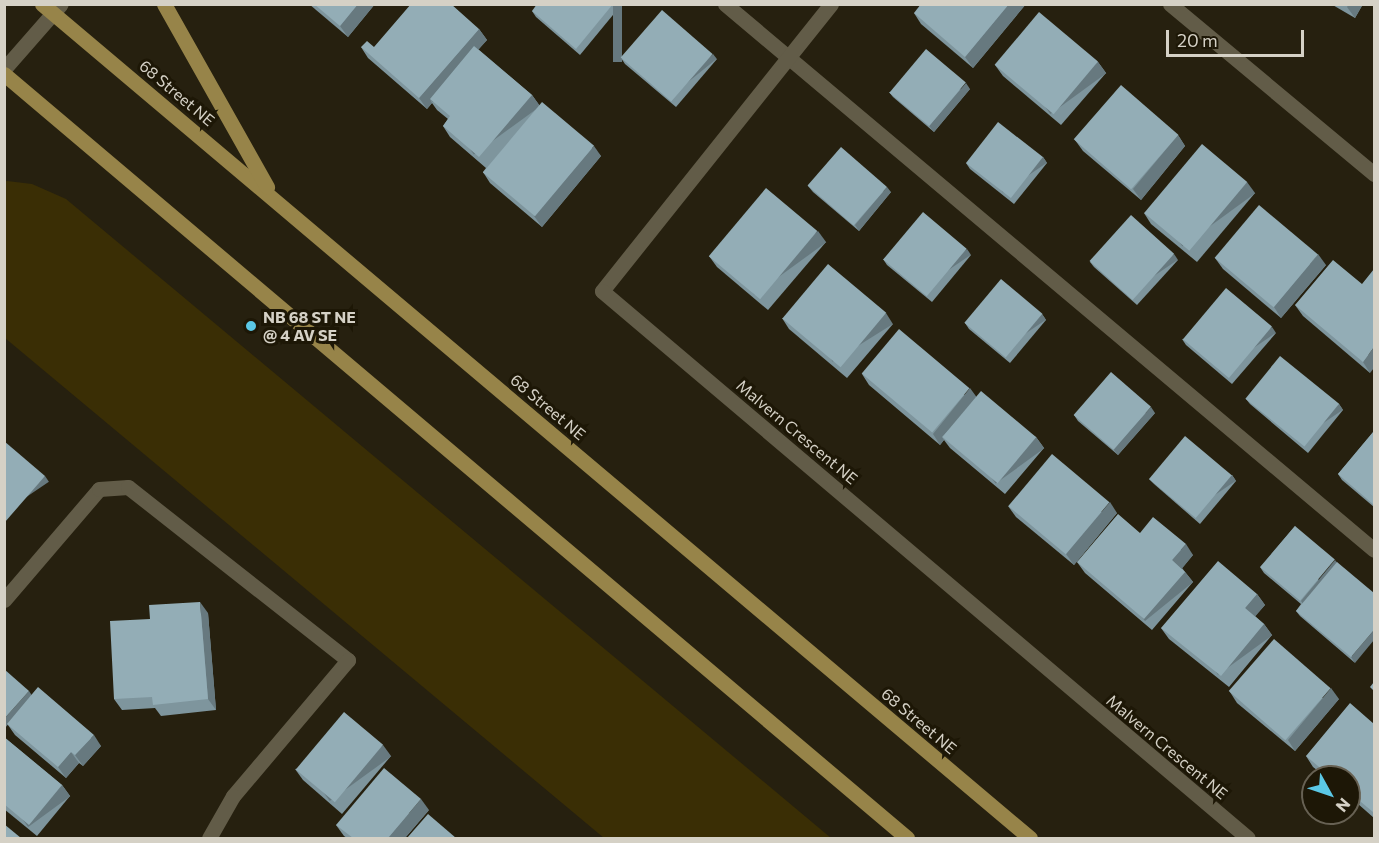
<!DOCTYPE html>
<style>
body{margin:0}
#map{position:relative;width:1379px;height:843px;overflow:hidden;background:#26200f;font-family:Commissioner,sans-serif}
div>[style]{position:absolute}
.green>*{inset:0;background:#3a2e05}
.minor>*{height:15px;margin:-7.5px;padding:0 7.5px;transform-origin:7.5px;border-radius:7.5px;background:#625c48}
.major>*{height:15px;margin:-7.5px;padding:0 7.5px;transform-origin:7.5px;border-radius:7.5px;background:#978449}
.wall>*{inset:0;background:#7e959d}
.shaded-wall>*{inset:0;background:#67797f;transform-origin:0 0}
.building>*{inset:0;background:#93adb6;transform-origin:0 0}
.dots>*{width:16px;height:16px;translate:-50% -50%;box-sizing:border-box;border:3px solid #1d1706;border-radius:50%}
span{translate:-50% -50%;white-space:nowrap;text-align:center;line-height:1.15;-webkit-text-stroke:6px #1d1706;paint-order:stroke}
.street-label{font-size:16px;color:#d5d1c6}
.poi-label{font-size:16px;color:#d5d1c6;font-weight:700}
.left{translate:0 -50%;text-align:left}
.frame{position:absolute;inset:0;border:6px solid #d5d1c6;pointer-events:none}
.north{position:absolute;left:1301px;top:765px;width:60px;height:60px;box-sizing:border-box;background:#1d1706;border:2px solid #676153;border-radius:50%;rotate:130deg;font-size:16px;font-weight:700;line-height:24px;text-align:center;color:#d5d1c6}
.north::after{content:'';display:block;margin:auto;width:21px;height:27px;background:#5bc8e6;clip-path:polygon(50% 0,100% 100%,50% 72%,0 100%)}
.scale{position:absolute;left:1166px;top:30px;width:138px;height:27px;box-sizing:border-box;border:3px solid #d5d1c6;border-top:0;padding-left:8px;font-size:18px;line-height:21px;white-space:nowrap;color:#d5d1c6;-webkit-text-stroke:4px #1d1706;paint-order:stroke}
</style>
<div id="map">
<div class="green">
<i style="clip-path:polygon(7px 181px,32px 184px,66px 199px,831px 838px,604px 838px,5px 338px,4px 182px)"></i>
</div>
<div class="minor">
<i style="left:725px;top:4px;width:848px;rotate:40.07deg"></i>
<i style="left:831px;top:4px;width:367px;rotate:128.6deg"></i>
<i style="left:602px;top:291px;width:846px;rotate:40.26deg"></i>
<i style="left:1170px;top:4px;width:266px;rotate:39.8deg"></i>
<i style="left:4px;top:69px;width:86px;rotate:-48.8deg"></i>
<i style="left:4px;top:600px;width:146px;rotate:-49.4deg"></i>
<i style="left:99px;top:489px;width:29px;rotate:-4deg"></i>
<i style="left:128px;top:487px;width:280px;rotate:38.2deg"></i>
<i style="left:348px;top:660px;width:178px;rotate:130.2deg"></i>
<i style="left:233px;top:796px;width:48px;rotate:119.7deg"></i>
</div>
<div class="major">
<i style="left:42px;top:4px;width:1293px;rotate:40.17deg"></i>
<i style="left:164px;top:4px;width:210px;rotate:60.6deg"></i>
<i style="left:4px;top:74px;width:1183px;rotate:40.23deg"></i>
</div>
<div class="wall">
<i style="clip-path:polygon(309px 4px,375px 4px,348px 37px)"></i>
<i style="clip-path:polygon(622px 4px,580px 55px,536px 17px,532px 11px)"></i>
<i style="clip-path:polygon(1026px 4px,973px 68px,921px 24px,914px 13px)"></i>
<i style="clip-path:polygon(1331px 4px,1363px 4px,1355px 18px)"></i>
<i style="clip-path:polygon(479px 29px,487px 40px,478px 49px,532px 95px,539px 105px,601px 156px,542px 227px,490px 183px,483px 172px,486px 168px,450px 137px,443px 126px,448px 119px,437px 110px,432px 103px,427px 109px,368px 58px,361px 47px,374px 47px)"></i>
<i style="clip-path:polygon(621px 58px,717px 59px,676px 107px,625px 64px)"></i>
<i style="clip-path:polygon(1098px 62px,1106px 73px,1061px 125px,1003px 76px,995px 65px)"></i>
<i style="clip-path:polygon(970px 89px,934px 132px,893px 97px,889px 92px)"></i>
<i style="clip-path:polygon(1178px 135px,1185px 146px,1141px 200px,1083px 151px,1075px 140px)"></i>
<i style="clip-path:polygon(1043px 157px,1047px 163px,1014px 204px,970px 169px,966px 163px)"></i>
<i style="clip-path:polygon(808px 186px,891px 192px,859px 231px,813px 192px)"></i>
<i style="clip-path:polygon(1255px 193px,1197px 262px,1151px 224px,1144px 213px)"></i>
<i style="clip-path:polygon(826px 242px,768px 310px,717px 267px,709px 256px)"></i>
<i style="clip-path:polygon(971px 255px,932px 302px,887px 265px,883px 259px)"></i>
<i style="clip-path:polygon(1215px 258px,1326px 265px,1281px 318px,1223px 269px)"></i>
<i style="clip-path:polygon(1178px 260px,1137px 305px,1094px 267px,1090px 262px)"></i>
<i style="clip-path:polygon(1362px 284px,1370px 373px,1303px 316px,1295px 305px)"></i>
<i style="clip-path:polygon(1042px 314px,1046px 320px,1010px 363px,969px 329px,965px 323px)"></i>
<i style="clip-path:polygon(782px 318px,893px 324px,847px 378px,789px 329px)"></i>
<i style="clip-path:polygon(1276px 333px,1232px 384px,1186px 345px,1182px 339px)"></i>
<i style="clip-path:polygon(862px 374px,976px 397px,1036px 437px,1044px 448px,1005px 494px,950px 448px,944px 440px,940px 445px,869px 385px)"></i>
<i style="clip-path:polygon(1246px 399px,1339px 404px,1343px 410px,1308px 453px,1250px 404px)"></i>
<i style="clip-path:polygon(1155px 413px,1118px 455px,1078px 421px,1074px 415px)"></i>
<i style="clip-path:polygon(1374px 431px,1374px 507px,1342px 480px,1338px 474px)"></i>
<i style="clip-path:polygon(1232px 475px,1236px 481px,1200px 524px,1154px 484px,1149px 479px)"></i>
<i style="clip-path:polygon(1008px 506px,1117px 513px,1074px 565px,1016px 517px)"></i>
<i style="clip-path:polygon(1295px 526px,1355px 663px,1300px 616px,1296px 611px,1301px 604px,1264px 573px,1260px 567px)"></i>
<i style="clip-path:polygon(1140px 533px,1193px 555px,1182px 568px,1193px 582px,1152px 630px,1085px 573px,1077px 562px)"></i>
<i style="clip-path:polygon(1257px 594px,1265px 605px,1255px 616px,1264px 624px,1272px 635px,1229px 687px,1169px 639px,1161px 628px)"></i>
<i style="clip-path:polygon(208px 613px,216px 710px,161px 716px,155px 708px,122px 710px,114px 699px,150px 619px)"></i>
<i style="clip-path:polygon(1230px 692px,1339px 699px,1295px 751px,1237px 703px)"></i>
<i style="clip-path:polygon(32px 695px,101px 746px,83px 766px,79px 763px,66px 778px,15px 735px,8px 725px)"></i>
<i style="clip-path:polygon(1374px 724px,1374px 818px,1349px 796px,1349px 777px,1326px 777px,1313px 767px,1306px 756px)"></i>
<i style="clip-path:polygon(4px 737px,62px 785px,70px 796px,37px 836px,4px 809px)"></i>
<i style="clip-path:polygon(391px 756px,342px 814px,303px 780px,295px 769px)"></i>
<i style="clip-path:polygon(429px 810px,405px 838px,347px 838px,344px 836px,336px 825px)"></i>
</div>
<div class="shaded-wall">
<i style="clip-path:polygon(358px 4px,375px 4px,348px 37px,340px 26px)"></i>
<i style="left:613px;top:4px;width:9px;height:58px"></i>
<i style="clip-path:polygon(1009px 4px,1026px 4px,973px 68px,965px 57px)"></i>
<i style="clip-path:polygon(1349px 4px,1363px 4px,1355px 18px,1347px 7px)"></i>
<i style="clip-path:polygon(479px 29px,487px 40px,433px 102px,430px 99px,432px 103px,427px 109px,419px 98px)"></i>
<i style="left:713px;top:54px;width:6px;height:62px;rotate:51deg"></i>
<i style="left:1098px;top:62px;width:14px;height:69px;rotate:54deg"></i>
<i style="clip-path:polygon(966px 83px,970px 89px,934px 132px,929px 126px)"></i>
<i style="left:532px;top:95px;width:14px;height:82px;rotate:54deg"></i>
<i style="clip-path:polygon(1178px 135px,1185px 146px,1141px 200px,1133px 189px)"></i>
<i style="clip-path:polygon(594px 146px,601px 156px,542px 227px,534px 216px)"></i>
<i style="left:1043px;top:157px;width:7px;height:53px;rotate:56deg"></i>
<i style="left:1247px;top:182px;width:14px;height:90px;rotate:54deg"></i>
<i style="clip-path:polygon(887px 187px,891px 192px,859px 231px,855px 225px)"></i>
<i style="left:818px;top:231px;width:14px;height:89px;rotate:54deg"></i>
<i style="left:967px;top:249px;width:7px;height:61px;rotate:56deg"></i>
<i style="left:1174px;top:254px;width:7px;height:62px;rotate:56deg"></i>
<i style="clip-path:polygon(1318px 254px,1326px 265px,1281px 318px,1274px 307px)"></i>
<i style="left:886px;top:313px;width:13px;height:71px;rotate:58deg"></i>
<i style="left:1042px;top:314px;width:7px;height:56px;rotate:56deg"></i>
<i style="left:1272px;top:327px;width:7px;height:67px;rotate:56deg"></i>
<i style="clip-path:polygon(1374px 347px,1374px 368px,1370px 373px,1363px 362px)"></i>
<i style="clip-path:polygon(970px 388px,978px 399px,942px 437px,944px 440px,940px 445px,933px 434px)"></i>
<i style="left:1339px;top:404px;width:7px;height:55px;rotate:56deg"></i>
<i style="clip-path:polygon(1151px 407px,1155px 413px,1118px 455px,1113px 449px)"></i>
<i style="left:1036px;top:437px;width:14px;height:60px;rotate:54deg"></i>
<i style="left:1232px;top:475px;width:7px;height:56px;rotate:56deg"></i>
<i style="left:45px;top:476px;width:7px;height:61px;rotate:56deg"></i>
<i style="clip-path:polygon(1110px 502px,1117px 513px,1074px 565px,1066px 554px)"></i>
<i style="clip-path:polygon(1186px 544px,1193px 555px,1180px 571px,1172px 560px)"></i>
<i style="clip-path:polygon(1335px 560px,1339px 565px,1305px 607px,1301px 601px)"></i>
<i style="left:1185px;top:572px;width:13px;height:62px;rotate:51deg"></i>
<i style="clip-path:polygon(1257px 594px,1265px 605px,1253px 619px,1245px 608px)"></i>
<i style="clip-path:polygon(200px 602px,208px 613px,216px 710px,208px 699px)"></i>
<i style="left:1264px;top:624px;width:14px;height:67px;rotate:54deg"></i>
<i style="clip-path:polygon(1374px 630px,1374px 640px,1355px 663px,1351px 657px)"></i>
<i style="clip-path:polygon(1331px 688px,1339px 699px,1295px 751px,1288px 740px)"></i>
<i style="clip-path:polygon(29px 691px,33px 697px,4px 729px,4px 719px)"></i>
<i style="clip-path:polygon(94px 735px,101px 746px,83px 766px,75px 755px)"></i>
<i style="left:383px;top:745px;width:14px;height:76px;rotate:54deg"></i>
<i style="clip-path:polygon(71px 752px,79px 763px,66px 778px,58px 767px)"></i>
<i style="left:62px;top:785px;width:14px;height:52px;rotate:54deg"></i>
<i style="clip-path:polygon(421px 799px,429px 810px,405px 838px,388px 838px)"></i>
</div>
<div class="building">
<i style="clip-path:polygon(314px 4px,358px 4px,340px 26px)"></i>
<i style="clip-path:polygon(411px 4px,451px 4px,479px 29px,419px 98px,361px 47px,367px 41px,374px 47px)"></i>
<i style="clip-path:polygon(537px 4px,613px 4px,576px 49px,532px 11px)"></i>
<i style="clip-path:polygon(921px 4px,1009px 4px,965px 57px,914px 13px)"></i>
<i style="left:662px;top:10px;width:67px;height:63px;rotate:41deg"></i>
<i style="left:1039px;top:12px;width:77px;height:69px;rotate:40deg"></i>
<i style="clip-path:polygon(474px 46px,532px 95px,479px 157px,443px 126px,450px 116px,430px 99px)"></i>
<i style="left:926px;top:49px;width:52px;height:57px;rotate:40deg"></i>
<i style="left:1121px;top:85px;width:76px;height:72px;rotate:41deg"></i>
<i style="left:542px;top:102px;width:68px;height:92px;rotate:40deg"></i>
<i style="left:998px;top:122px;width:57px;height:52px;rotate:38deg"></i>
<i style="left:1202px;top:144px;width:59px;height:90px;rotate:40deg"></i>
<i style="left:841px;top:147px;width:61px;height:51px;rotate:41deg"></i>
<i style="left:766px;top:188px;width:67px;height:89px;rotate:40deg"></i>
<i style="left:1259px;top:205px;width:77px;height:69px;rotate:40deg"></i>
<i style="left:923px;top:212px;width:57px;height:62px;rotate:40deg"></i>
<i style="left:1131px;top:215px;width:58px;height:62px;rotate:42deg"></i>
<i style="clip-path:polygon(1333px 260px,1362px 284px,1374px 269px,1374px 347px,1363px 362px,1295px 305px)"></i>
<i style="left:828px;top:264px;width:76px;height:71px;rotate:40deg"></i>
<i style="left:1001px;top:279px;width:54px;height:57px;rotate:40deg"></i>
<i style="left:1226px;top:288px;width:60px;height:67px;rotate:40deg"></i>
<i style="left:899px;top:329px;width:92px;height:58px;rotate:40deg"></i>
<i style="left:1280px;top:356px;width:76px;height:55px;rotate:39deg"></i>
<i style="left:1111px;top:372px;width:53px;height:57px;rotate:41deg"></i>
<i style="left:981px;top:391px;width:72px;height:60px;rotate:40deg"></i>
<i style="clip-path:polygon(1374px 431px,1374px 505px,1338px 474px)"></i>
<i style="left:1185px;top:436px;width:61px;height:56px;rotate:40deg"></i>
<i style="clip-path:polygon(4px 441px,45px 476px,5px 522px,4px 521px)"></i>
<i style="left:1052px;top:454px;width:75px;height:68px;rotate:40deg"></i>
<i style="clip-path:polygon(1118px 514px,1140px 533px,1153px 517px,1186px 544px,1172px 560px,1185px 572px,1144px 619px,1077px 562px)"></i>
<i style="left:1295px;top:526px;width:52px;height:54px;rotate:40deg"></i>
<i style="clip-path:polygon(1218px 561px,1257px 594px,1245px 608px,1264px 624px,1221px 676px,1161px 628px)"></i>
<i style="clip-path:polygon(1337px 562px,1374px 593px,1374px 630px,1351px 657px,1296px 611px)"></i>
<i style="clip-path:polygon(200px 602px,208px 699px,153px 705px,152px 697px,114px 699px,110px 621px,150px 619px,149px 605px)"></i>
<i style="left:1274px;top:639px;width:75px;height:69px;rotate:41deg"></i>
<i style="clip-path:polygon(4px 669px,29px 691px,4px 719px)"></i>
<i style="clip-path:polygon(1374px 682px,1374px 691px,1370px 687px)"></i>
<i style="clip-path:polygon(38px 687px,94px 735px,75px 755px,71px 752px,58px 767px,7px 724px)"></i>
<i style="clip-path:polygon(1350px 703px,1374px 724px,1374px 809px,1373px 812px,1349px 792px,1349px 777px,1331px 777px,1306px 756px)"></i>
<i style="left:344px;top:712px;width:51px;height:75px;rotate:40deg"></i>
<i style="clip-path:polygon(4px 737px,62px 785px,29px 825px,4px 804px)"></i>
<i style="clip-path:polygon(384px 768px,421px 799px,388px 838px,353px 838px,336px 825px)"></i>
<i style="clip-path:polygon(428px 814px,456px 838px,407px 838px)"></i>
<i style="clip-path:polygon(4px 824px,21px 838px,4px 838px)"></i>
</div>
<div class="dots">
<i style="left:251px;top:326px;background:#5bc8e6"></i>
</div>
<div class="street-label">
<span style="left:177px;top:93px;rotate:40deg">68 Street NE</span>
<span style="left:548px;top:407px;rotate:40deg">68 Street NE</span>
<span style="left:797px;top:432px;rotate:40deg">Malvern Crescent NE</span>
<span style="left:919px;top:721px;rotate:40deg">68 Street NE</span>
<span style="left:1167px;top:747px;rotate:40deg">Malvern Crescent NE</span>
</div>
<div class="poi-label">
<span class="left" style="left:263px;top:326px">NB 68 ST NE<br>@ 4 AV SE</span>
</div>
<div class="frame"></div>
<div class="north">N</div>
<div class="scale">20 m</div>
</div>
